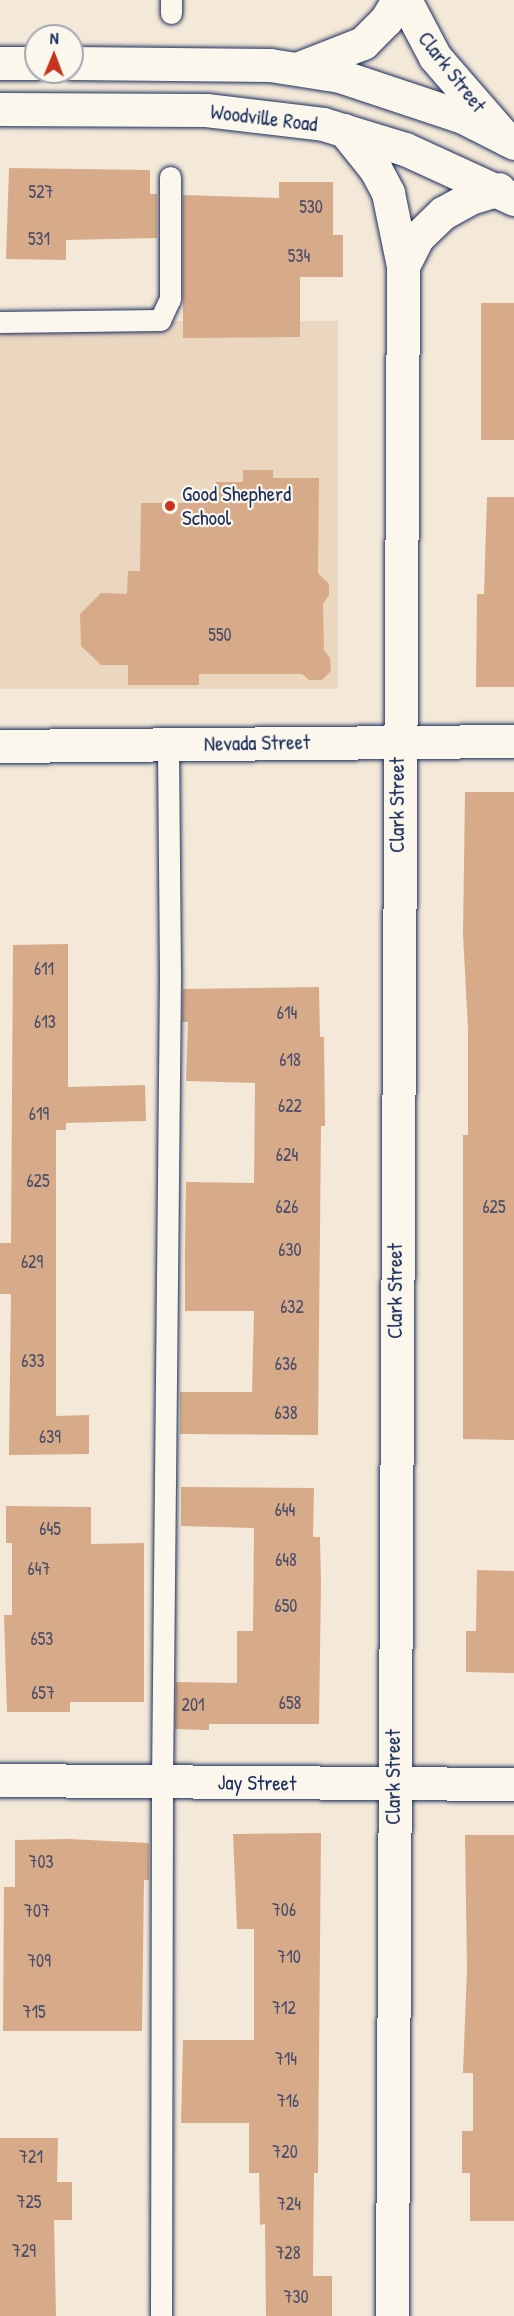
<!DOCTYPE html>
<style>
body{margin:0}
#map{position:relative;width:514px;height:2316px;overflow:hidden;background:#f4e8d8;font-family:"Patrick Hand",sans-serif}
div>[style]{position:absolute}
.built>*{inset:0;background:#ebd6c0;transform-origin:0 0}
.building>*{inset:0;background:#d7ab89;transform-origin:0 0}
.roads{filter:drop-shadow(0 0 2px #1b2f5e) drop-shadow(0 0 2px #1b2f5e)}
.lane>*{height:21px;margin:-10.5px;padding:0 10.5px;transform-origin:10.5px;border-radius:10.5px;background:#fbf7ec}
.street>*{height:33px;margin:-16.5px;padding:0 16.5px;transform-origin:16.5px;border-radius:16.5px;background:#fbf7ec}
.primary>*{height:33px;margin:-16.5px;padding:0 16.5px;transform-origin:16.5px;border-radius:16.5px;background:#fbf7ec}
.dots>*{width:16px;height:16px;translate:-50% -50%;box-sizing:border-box;border:3px solid #fbf7ec;border-radius:50%}
span{translate:-50% -50%;white-space:nowrap;text-align:center;line-height:1.15;-webkit-text-stroke:4.5px #fbf7ec;paint-order:stroke}
.number-label{font-size:18px;color:#4a4e69}
.number-label span{-webkit-text-stroke-width:0}
.street-label{font-size:21px;color:#1b2f5e}
.poi-label{font-size:21px;color:#1b2f5e}
.left{translate:0 -50%;text-align:left}
.north{position:absolute;left:24px;top:24px;width:60px;height:60px;box-sizing:border-box;background:#fbf7ec;border:2px solid #a1a7b3;border-radius:50%;rotate:1deg;font-size:16px;font-weight:700;line-height:24px;text-align:center;color:#1b2f5e}
.north::after{content:'';display:block;margin:auto;width:21px;height:27px;background:#c8321e;clip-path:polygon(50% 0,100% 100%,50% 72%,0 100%)}
</style>
<div id="map">
<div class="built">
<i style="left:338px;top:321px;width:368px;height:338px;rotate:90deg"></i>
</div>
<div class="building">
<i style="clip-path:polygon(9px 168px,150px 170px,150px 194px,157px 194px,157px 238px,66px 240px,66px 260px,6px 259px)"></i>
<i style="clip-path:polygon(279px 182px,333px 182px,333px 235px,343px 235px,343px 277px,300px 277px,300px 337px,183px 338px,183px 195px,279px 198px)"></i>
<i style="left:481px;top:303px;width:33px;height:137px"></i>
<i style="clip-path:polygon(243px 470px,273px 470px,273px 478px,319px 478px,318px 573px,329px 584px,329px 595px,323px 604px,324px 650px,330px 658px,331px 671px,322px 680px,309px 680px,302px 674px,199px 674px,199px 685px,128px 685px,128px 665px,101px 665px,81px 646px,80px 614px,101px 593px,127px 594px,128px 571px,140px 571px,141px 503px,205px 503px,205px 496px,216px 497px,216px 482px,243px 482px)"></i>
<i style="clip-path:polygon(487px 497px,514px 497px,514px 687px,476px 687px,477px 594px,484px 594px)"></i>
<i style="clip-path:polygon(465px 792px,514px 792px,514px 1440px,463px 1439px,463px 1135px,468px 1135px,468px 1029px,463px 934px)"></i>
<i style="clip-path:polygon(68px 944px,68px 1087px,145px 1085px,146px 1121px,66px 1123px,66px 1130px,56px 1130px,56px 1416px,89px 1415px,89px 1454px,9px 1455px,11px 1294px,0 1294px,0 1243px,11px 1243px,13px 945px)"></i>
<i style="clip-path:polygon(319px 987px,320px 1037px,324px 1037px,325px 1126px,321px 1126px,318px 1435px,180px 1434px,180px 1392px,252px 1392px,254px 1311px,185px 1311px,185px 1250px,186px 1182px,254px 1183px,255px 1083px,186px 1081px,188px 1022px,182px 1022px,183px 989px)"></i>
<i style="clip-path:polygon(181px 1487px,314px 1488px,313px 1537px,320px 1537px,321px 1582px,319px 1724px,209px 1724px,209px 1730px,175px 1729px,176px 1682px,237px 1683px,237px 1631px,253px 1631px,254px 1528px,181px 1526px)"></i>
<i style="clip-path:polygon(6px 1506px,91px 1507px,91px 1544px,144px 1543px,144px 1702px,70px 1702px,70px 1712px,7px 1712px,4px 1615px,12px 1615px,12px 1543px,6px 1543px)"></i>
<i style="clip-path:polygon(477px 1570px,514px 1571px,514px 1673px,466px 1672px,466px 1631px,476px 1631px)"></i>
<i style="clip-path:polygon(321px 1833px,318px 2173px,314px 2173px,313px 2276px,332px 2276px,332px 2316px,266px 2316px,265px 2224px,260px 2225px,259px 2173px,249px 2173px,249px 2123px,181px 2123px,183px 2040px,254px 2040px,254px 1929px,237px 1929px,233px 1834px)"></i>
<i style="clip-path:polygon(465px 1835px,514px 1835px,514px 2221px,470px 2221px,470px 2173px,462px 2173px,462px 2131px,473px 2131px,473px 2073px,463px 2073px,467px 1969px)"></i>
<i style="clip-path:polygon(68px 1839px,149px 1843px,149px 1880px,144px 1880px,142px 2031px,3px 2031px,4px 1887px,15px 1887px,15px 1840px)"></i>
<i style="clip-path:polygon(0 2138px,58px 2138px,57px 2182px,72px 2182px,72px 2220px,54px 2220px,56px 2316px,0 2316px)"></i>
</div>
<div class="roads">
<div class="lane">
<i style="left:171px;top:13px;width:13px;rotate:-90deg"></i>
<i style="left:0;top:322px;width:160px;rotate:-0.7deg"></i>
<i style="left:160px;top:320px;width:23px;rotate:-65deg"></i>
<i style="left:170px;top:299px;width:122px;rotate:-90deg"></i>
<i style="left:161px;top:2316px;width:534px;rotate:-89.89deg"></i>
<i style="left:162px;top:1782px;width:805px;rotate:-89.43deg"></i>
<i style="left:170px;top:977px;width:233px;rotate:-90.5deg"></i>
</div>
<div class="street">
<i style="left:405px;top:0;width:64px;rotate:62.2deg"></i>
<i style="left:435px;top:57px;width:108px;rotate:49.1deg"></i>
<i style="left:299px;top:68px;width:69px;rotate:-21.3deg"></i>
<i style="left:363px;top:43px;width:33px;rotate:-45deg"></i>
<i style="left:386px;top:20px;width:23px;rotate:-59deg"></i>
<i style="left:344px;top:130px;width:51px;rotate:51.3deg"></i>
<i style="left:376px;top:170px;width:26px;rotate:62deg"></i>
<i style="left:388px;top:193px;width:75px;rotate:78.4deg"></i>
<i style="left:403px;top:266px;width:2050px;rotate:90.31deg"></i>
<i style="left:403px;top:266px;width:33px;rotate:-63deg"></i>
<i style="left:418px;top:237px;width:35px;rotate:-44deg"></i>
<i style="left:443px;top:213px;width:31px;rotate:-29deg"></i>
<i style="left:470px;top:198px;width:30px;rotate:-17deg"></i>
<i style="left:0;top:746px;width:514px;rotate:-0.56deg"></i>
<i style="left:0;top:1780px;width:514px;rotate:0.45deg"></i>
</div>
<div class="primary">
<i style="left:0;top:63px;width:36px"></i>
<i style="left:72px;top:63px;width:198px;rotate:0.6deg"></i>
<i style="left:270px;top:65px;width:71px;rotate:8.9deg"></i>
<i style="left:340px;top:76px;width:130px;rotate:18.4deg"></i>
<i style="left:463px;top:117px;width:57px;rotate:27deg"></i>
<i style="left:0;top:109px;width:206px;rotate:0.3deg"></i>
<i style="left:206px;top:110px;width:118px;rotate:6.8deg"></i>
<i style="left:323px;top:124px;width:86px;rotate:17deg"></i>
<i style="left:405px;top:149px;width:120px;rotate:24.6deg"></i>
</div>
</div>
<div class="dots">
<i style="left:170px;top:506px;background:#c8321e"></i>
</div>
<div class="number-label">
<span style="left:41px;top:192px">527</span>
<span style="left:311px;top:207px">530</span>
<span style="left:39px;top:239px">531</span>
<span style="left:299px;top:256px">534</span>
<span style="left:220px;top:635px">550</span>
<span style="left:44px;top:969px">611</span>
<span style="left:287px;top:1013px">614</span>
<span style="left:45px;top:1022px">613</span>
<span style="left:290px;top:1060px">618</span>
<span style="left:290px;top:1106px">622</span>
<span style="left:39px;top:1114px">619</span>
<span style="left:287px;top:1155px">624</span>
<span style="left:38px;top:1181px">625</span>
<span style="left:287px;top:1207px">626</span>
<span style="left:494px;top:1207px">625</span>
<span style="left:290px;top:1250px">630</span>
<span style="left:32px;top:1262px">629</span>
<span style="left:292px;top:1307px">632</span>
<span style="left:33px;top:1361px">633</span>
<span style="left:286px;top:1364px">636</span>
<span style="left:286px;top:1413px">638</span>
<span style="left:50px;top:1437px">639</span>
<span style="left:285px;top:1510px">644</span>
<span style="left:50px;top:1529px">645</span>
<span style="left:286px;top:1560px">648</span>
<span style="left:39px;top:1569px">647</span>
<span style="left:286px;top:1606px">650</span>
<span style="left:42px;top:1639px">653</span>
<span style="left:43px;top:1693px">657</span>
<span style="left:290px;top:1703px">658</span>
<span style="left:193px;top:1705px">201</span>
<span style="left:41px;top:1862px">703</span>
<span style="left:284px;top:1910px">706</span>
<span style="left:37px;top:1911px">707</span>
<span style="left:289px;top:1957px">710</span>
<span style="left:39px;top:1961px">709</span>
<span style="left:284px;top:2008px">712</span>
<span style="left:34px;top:2012px">715</span>
<span style="left:286px;top:2059px">714</span>
<span style="left:288px;top:2101px">716</span>
<span style="left:285px;top:2152px">720</span>
<span style="left:31px;top:2157px">721</span>
<span style="left:29px;top:2202px">725</span>
<span style="left:289px;top:2204px">724</span>
<span style="left:24px;top:2251px">729</span>
<span style="left:288px;top:2253px">728</span>
<span style="left:296px;top:2297px">730</span>
</div>
<div class="street-label">
<span style="left:452px;top:72px;rotate:52deg">Clark Street</span>
<span style="left:264px;top:118px;rotate:7deg">Woodville Road</span>
<span style="left:257px;top:743px;rotate:-1deg">Nevada Street</span>
<span style="left:397px;top:805px;rotate:-90deg">Clark Street</span>
<span style="left:395px;top:1291px;rotate:-90deg">Clark Street</span>
<span style="left:393px;top:1777px;rotate:-90deg">Clark Street</span>
<span style="left:257px;top:1783px;rotate:1deg">Jay Street</span>
</div>
<div class="poi-label">
<span class="left" style="left:182px;top:506px">Good Shepherd<br>School</span>
</div>
<div class="north">N</div>
</div>
